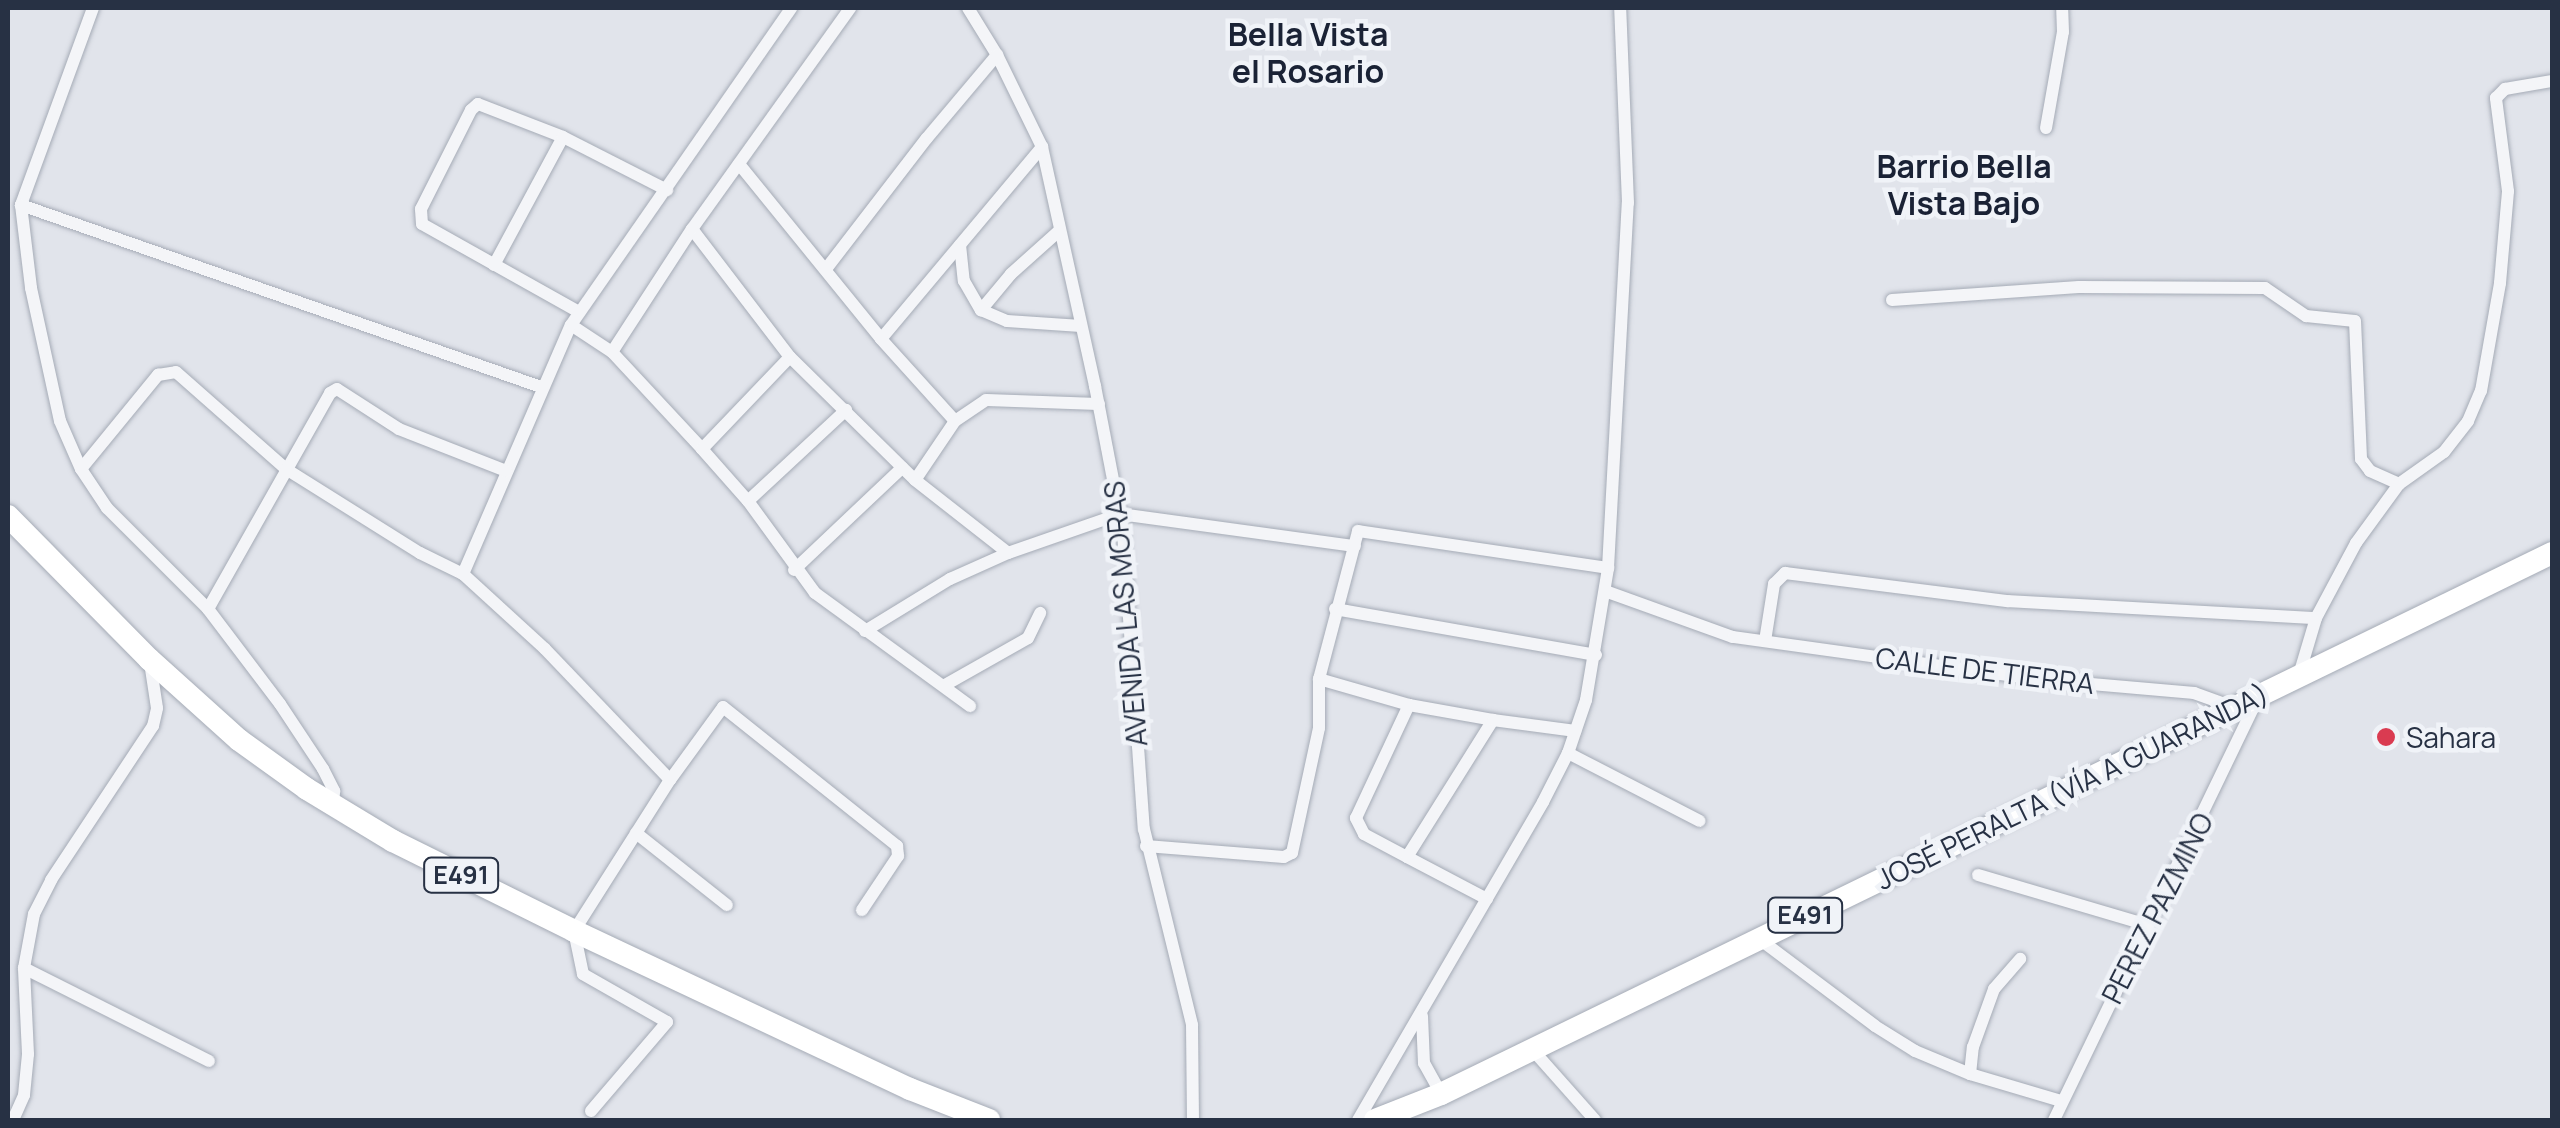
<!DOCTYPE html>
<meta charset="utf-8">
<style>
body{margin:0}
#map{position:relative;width:2560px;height:1128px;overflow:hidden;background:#e1e4eb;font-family:Manrope,sans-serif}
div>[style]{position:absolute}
.roads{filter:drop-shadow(0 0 2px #a5abb6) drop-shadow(0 0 2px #a5abb6)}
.street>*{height:12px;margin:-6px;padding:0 6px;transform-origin:6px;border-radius:6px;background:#f4f5f8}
.highway>*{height:22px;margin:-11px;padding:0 11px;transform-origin:11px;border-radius:11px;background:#fff}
.dots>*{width:28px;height:28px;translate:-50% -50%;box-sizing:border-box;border:5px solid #f0f3f8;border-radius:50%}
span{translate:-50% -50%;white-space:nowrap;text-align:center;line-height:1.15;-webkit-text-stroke:9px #f0f3f8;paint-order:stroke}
.shield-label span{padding:2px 8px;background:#f0f3f8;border:2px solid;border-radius:8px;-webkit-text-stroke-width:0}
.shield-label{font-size:25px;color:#273144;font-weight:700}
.street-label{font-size:28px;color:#273144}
.poi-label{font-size:28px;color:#273144}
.left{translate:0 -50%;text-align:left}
.quarter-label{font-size:32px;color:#1a2235;font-weight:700}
.frame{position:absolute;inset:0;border:10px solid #273144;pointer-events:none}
</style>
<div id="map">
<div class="roads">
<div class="street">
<i style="left:93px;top:8px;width:210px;rotate:110.1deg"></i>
<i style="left:21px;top:205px;width:84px;rotate:83.1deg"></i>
<i style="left:31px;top:288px;width:136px;rotate:77.7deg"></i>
<i style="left:60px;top:421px;width:52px;rotate:66.4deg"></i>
<i style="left:81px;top:469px;width:47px;rotate:56.3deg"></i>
<i style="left:107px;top:508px;width:143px;rotate:45deg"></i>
<i style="left:208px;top:609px;width:119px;rotate:52.8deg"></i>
<i style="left:280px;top:704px;width:78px;rotate:56.5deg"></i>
<i style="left:323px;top:769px;width:25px;rotate:63deg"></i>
<i style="left:334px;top:791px;width:15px;rotate:94deg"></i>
<i style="left:968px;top:8px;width:55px;rotate:58.3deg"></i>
<i style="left:997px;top:55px;width:102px;rotate:63.9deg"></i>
<i style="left:1042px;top:147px;width:245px;rotate:77.5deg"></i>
<i style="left:1095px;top:386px;width:149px;rotate:79.1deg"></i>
<i style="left:1123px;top:532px;width:298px;rotate:86deg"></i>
<i style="left:1144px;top:829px;width:202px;rotate:76.2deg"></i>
<i style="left:1192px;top:1025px;width:95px;rotate:89.4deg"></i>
<i style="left:2046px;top:128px;width:97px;rotate:-80deg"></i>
<i style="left:2063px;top:32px;width:24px;rotate:-92deg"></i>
<i style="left:739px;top:164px;width:225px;rotate:50.9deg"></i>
<i style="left:881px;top:339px;width:251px;rotate:-50deg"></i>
<i style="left:21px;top:205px;width:551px;rotate:19.29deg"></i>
<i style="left:692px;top:229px;width:161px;rotate:52.6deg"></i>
<i style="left:790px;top:357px;width:175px;rotate:44.5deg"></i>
<i style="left:1060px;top:230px;width:66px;rotate:138.1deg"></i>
<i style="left:1011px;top:274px;width:47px;rotate:129.8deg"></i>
<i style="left:981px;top:310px;width:28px;rotate:23deg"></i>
<i style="left:1007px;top:321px;width:74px;rotate:3.9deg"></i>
<i style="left:960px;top:245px;width:36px;rotate:84deg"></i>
<i style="left:964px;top:281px;width:34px;rotate:60deg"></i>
<i style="left:494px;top:265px;width:145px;rotate:-61.7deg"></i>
<i style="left:826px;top:269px;width:165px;rotate:-52.4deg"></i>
<i style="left:927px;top:138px;width:109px;rotate:-49.9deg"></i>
<i style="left:1892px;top:300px;width:187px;rotate:-4deg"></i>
<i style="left:2079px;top:287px;width:186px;rotate:0.3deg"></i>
<i style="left:2265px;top:288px;width:50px;rotate:34.3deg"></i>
<i style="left:2306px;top:316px;width:49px;rotate:5.8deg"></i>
<i style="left:2355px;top:321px;width:138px;rotate:87.5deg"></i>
<i style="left:2361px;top:459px;width:15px;rotate:53deg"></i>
<i style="left:2370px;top:471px;width:32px;rotate:24deg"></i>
<i style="left:579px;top:312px;width:180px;rotate:-150.7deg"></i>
<i style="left:422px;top:224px;width:15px;rotate:-94deg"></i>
<i style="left:421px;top:209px;width:111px;rotate:-63.2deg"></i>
<i style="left:471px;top:110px;width:9px;rotate:-41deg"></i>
<i style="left:478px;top:104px;width:91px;rotate:21.2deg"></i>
<i style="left:563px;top:137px;width:117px;rotate:27deg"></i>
<i style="left:571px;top:325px;width:49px;rotate:33.4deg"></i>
<i style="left:612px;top:352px;width:132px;rotate:47.1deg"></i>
<i style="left:702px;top:449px;width:69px;rotate:48.5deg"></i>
<i style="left:748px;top:501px;width:114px;rotate:53.9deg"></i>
<i style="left:815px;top:593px;width:192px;rotate:36.1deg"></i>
<i style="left:881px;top:339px;width:110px;rotate:47.9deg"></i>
<i style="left:955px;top:421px;width:37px;rotate:-34deg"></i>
<i style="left:986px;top:400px;width:113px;rotate:2deg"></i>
<i style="left:612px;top:352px;width:147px;rotate:-57deg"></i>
<i style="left:692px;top:229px;width:272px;rotate:-54.4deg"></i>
<i style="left:955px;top:421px;width:71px;rotate:124.1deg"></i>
<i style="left:915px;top:480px;width:118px;rotate:38.1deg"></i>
<i style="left:1008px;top:553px;width:119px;rotate:-19.2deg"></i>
<i style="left:1120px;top:514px;width:237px;rotate:7.8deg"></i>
<i style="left:702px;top:449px;width:127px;rotate:-46.3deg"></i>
<i style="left:81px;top:469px;width:122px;rotate:-50.7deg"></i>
<i style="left:158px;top:375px;width:18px;rotate:-9deg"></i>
<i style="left:176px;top:372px;width:147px;rotate:41.4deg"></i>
<i style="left:286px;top:469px;width:158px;rotate:32.1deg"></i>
<i style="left:420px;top:553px;width:48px;rotate:26deg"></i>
<i style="left:463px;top:574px;width:111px;rotate:42.4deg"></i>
<i style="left:545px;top:649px;width:181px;rotate:46.3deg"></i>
<i style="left:748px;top:501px;width:134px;rotate:-42.9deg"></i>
<i style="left:794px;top:570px;width:149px;rotate:-43.4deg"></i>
<i style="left:463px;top:574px;width:271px;rotate:-66.6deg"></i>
<i style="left:571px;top:325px;width:386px;rotate:-55.2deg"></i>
<i style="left:1605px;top:591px;width:136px;rotate:19.8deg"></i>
<i style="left:1733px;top:637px;width:304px;rotate:7.9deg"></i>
<i style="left:2034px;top:679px;width:161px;rotate:5deg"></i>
<i style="left:2194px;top:693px;width:41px;rotate:19.7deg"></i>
<i style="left:208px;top:609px;width:248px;rotate:-60.5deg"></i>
<i style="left:330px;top:393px;width:8px;rotate:-30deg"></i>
<i style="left:337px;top:389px;width:74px;rotate:32.8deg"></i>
<i style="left:399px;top:429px;width:115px;rotate:21.4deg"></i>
<i style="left:1335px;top:609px;width:265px;rotate:10deg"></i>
<i style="left:865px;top:631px;width:100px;rotate:-31.5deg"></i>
<i style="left:950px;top:579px;width:64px;rotate:-24.1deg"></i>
<i style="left:1765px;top:641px;width:58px;rotate:-81deg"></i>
<i style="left:1774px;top:584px;width:16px;rotate:-45deg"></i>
<i style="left:1785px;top:573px;width:225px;rotate:7.2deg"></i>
<i style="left:2008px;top:601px;width:308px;rotate:3.2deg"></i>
<i style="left:2299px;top:675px;width:59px;rotate:-73.4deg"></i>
<i style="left:2316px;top:618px;width:85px;rotate:-61.9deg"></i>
<i style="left:2356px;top:543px;width:73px;rotate:-53.9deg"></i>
<i style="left:2399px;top:484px;width:55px;rotate:-35.4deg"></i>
<i style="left:2444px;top:452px;width:39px;rotate:-52deg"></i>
<i style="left:2468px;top:421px;width:33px;rotate:-67deg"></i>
<i style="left:2481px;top:391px;width:110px;rotate:-80deg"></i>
<i style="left:2500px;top:283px;width:92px;rotate:-85deg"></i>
<i style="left:2508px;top:191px;width:94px;rotate:-97.4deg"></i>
<i style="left:2496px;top:98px;width:13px;rotate:-45deg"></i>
<i style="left:2505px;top:89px;width:48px;rotate:-9.7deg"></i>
<i style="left:1319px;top:679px;width:153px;rotate:-75.2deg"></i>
<i style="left:1358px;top:531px;width:253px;rotate:8.4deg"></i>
<i style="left:945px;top:685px;width:95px;rotate:-29.5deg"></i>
<i style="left:1028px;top:638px;width:28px;rotate:-64deg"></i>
<i style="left:1568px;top:753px;width:148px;rotate:27.3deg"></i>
<i style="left:636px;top:833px;width:116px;rotate:38.4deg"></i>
<i style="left:1146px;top:846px;width:138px;rotate:4.6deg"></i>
<i style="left:1284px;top:857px;width:9px;rotate:-27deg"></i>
<i style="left:1292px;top:853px;width:128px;rotate:-77.8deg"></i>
<i style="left:1319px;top:728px;width:49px;rotate:-90deg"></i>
<i style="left:1319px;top:679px;width:94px;rotate:16.1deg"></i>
<i style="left:1409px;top:705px;width:85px;rotate:10.1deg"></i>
<i style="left:1407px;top:857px;width:49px;rotate:-151.9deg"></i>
<i style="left:1364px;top:834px;width:18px;rotate:-117deg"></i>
<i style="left:1356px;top:818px;width:125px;rotate:-64.9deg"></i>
<i style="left:1978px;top:875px;width:177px;rotate:16.4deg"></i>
<i style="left:1487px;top:899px;width:90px;rotate:-152.3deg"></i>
<i style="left:1407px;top:857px;width:162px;rotate:-57.9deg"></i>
<i style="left:1493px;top:720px;width:83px;rotate:7.6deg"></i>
<i style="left:1758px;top:938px;width:146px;rotate:36.9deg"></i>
<i style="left:1875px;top:1026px;width:47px;rotate:32deg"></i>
<i style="left:1915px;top:1051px;width:60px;rotate:22.7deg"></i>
<i style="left:1970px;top:1074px;width:95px;rotate:16.5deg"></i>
<i style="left:24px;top:968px;width:207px;rotate:26.7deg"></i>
<i style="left:1422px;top:1016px;width:47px;rotate:87.6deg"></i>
<i style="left:1424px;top:1063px;width:35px;rotate:61deg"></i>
<i style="left:1531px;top:1048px;width:96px;rotate:48.4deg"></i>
<i style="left:1970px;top:1074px;width:27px;rotate:-84deg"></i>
<i style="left:1973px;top:1047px;width:62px;rotate:-70.1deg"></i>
<i style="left:1994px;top:989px;width:40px;rotate:-49deg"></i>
<i style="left:591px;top:1111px;width:117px;rotate:-49.5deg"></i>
<i style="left:667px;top:1022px;width:97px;rotate:-150.3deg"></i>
<i style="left:583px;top:974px;width:44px;rotate:-101.8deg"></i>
<i style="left:574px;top:931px;width:179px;rotate:-57.6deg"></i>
<i style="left:670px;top:780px;width:90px;rotate:-54deg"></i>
<i style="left:723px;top:707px;width:223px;rotate:38.6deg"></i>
<i style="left:897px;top:846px;width:10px;rotate:84deg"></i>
<i style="left:898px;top:856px;width:65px;rotate:123.7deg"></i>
<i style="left:13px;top:1120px;width:27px;rotate:-66deg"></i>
<i style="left:24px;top:1095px;width:41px;rotate:-84.4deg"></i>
<i style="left:28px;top:1054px;width:86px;rotate:-92.7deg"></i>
<i style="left:24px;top:968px;width:55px;rotate:-79.5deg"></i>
<i style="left:34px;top:914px;width:38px;rotate:-63deg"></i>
<i style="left:51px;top:880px;width:185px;rotate:-56.5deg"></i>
<i style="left:153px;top:726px;width:18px;rotate:-77deg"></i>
<i style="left:157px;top:708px;width:47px;rotate:-98.7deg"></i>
<i style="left:1358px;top:1120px;width:368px;rotate:-59.8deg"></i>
<i style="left:1543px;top:802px;width:55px;rotate:-63deg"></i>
<i style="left:1568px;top:753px;width:56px;rotate:-71.2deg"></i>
<i style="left:1586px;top:700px;width:134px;rotate:-80.5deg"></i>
<i style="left:1608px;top:568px;width:366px;rotate:-86.9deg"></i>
<i style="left:1628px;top:203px;width:195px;rotate:-92.3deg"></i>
<i style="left:2054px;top:1120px;width:469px;rotate:-64.2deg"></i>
</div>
<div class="highway">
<i style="left:8px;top:516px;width:201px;rotate:45.4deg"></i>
<i style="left:149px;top:659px;width:121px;rotate:42deg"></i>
<i style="left:239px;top:740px;width:84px;rotate:35.8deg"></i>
<i style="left:307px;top:789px;width:100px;rotate:31.2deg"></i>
<i style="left:393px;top:841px;width:202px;rotate:26.4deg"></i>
<i style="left:574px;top:931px;width:371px;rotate:25.2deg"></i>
<i style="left:910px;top:1089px;width:85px;rotate:21.4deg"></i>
<i style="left:1375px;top:1120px;width:71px;rotate:-21.5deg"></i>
<i style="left:1441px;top:1094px;width:1236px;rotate:-25.96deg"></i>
</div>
</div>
<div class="dots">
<i style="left:2386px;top:737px;background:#da3b51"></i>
</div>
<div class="shield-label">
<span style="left:461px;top:875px">E491</span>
<span style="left:1805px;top:915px">E491</span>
</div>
<div class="street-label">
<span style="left:1125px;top:614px;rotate:-95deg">AVENIDA LAS MORAS</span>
<span style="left:1985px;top:670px;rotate:7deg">CALLE DE TIERRA</span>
<span style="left:2072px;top:786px;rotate:-26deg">JOSÉ PERALTA (VÍA A GUARANDA)</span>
<span style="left:2157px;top:908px;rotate:-63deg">PEREZ PAZMINO</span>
</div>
<div class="poi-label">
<span class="left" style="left:2406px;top:737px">Sahara</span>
</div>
<div class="quarter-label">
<span style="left:1308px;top:53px">Bella Vista<br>el Rosario</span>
<span style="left:1964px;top:185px">Barrio Bella<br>Vista Bajo</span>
</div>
<div class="frame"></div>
</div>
